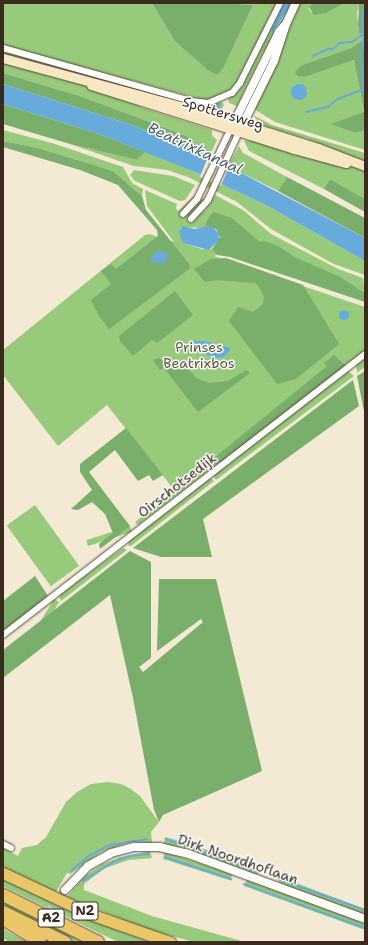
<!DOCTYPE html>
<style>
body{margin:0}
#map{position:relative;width:368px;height:945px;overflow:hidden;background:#f4e9d4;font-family:"Shantell Sans",sans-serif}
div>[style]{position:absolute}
.green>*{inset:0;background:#97ca7b;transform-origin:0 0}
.forest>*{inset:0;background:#79ae6b}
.water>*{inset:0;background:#66abdc}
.round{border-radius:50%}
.pier>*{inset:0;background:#f4e9d4;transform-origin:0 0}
.stream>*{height:1.5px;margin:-0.75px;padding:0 0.75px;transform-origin:0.75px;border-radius:0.75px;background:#66abdc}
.tertiary-tunnel>*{height:8px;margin-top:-4px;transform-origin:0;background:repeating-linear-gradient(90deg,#cfc3b0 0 8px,transparent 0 12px)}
.roads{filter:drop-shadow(0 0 1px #574739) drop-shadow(0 0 1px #574739)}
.minor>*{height:6px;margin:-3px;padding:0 3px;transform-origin:3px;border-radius:3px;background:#fff}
.tertiary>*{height:8px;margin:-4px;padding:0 4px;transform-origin:4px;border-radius:4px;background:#fff}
.secondary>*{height:9px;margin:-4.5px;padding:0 4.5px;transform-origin:4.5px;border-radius:4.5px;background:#f7e8c3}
.trunk>*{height:11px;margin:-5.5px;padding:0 5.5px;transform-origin:5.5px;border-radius:5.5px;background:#eac669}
.motorway>*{height:12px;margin:-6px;padding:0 6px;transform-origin:6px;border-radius:6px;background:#eac669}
span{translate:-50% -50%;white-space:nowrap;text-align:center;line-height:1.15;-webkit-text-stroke:3px #fff;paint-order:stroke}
.shield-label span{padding:1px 3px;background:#fff;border:1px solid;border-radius:3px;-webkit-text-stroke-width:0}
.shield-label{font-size:13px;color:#3b2a1e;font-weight:700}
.street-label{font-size:14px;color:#3b2a1e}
.park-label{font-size:14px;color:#575a3a}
.water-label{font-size:15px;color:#4c5e6a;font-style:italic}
.frame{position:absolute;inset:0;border:4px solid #3b2a1e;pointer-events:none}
</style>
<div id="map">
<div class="green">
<i style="clip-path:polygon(3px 3px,152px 3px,174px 40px,224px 67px,253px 5px,230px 5px,277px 3px,241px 77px,232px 90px,212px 100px,204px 100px,3px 46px)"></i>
<i style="clip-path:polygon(282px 3px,271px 29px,275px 31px,292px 3px,289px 13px,261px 57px,237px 106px,229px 103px,228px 99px,242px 86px)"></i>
<i style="clip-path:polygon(evenodd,300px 3px,313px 3px,309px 8px,310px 12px,326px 13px,345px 3px,359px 3px,357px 14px,359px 33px,365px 34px,365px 39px,351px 48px,302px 65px,305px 77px,354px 60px,364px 113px,332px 124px,355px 133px,365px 130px,365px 150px,275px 122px,254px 109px,300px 3px,294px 85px,302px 85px,308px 91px,293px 95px,294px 85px)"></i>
<i style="clip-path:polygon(3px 50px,209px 105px,222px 102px,224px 105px,219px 114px,3px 54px)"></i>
<i style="clip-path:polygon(3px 61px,84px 84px,146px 109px,212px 130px,212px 135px,217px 140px,209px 157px,197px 152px,191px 138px,83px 97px,3px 73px)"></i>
<i style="clip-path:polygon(253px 115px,272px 125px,365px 153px,365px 162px,307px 139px,261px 125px)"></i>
<i style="clip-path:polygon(3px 130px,55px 144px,123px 167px,132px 183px,143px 189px,142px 196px,113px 171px,38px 148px,3px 141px)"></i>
<i style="clip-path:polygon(253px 140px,365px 170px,365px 199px,330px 179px,324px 189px,249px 151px,244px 141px)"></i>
<i style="clip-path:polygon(70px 144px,137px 160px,145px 152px,197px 173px,266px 205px,365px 261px,365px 275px,334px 264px,312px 252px,271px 229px,237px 202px,188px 177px,167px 170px,134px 166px)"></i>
<i style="clip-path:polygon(239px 146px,243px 153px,287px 177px,278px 191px,228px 166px)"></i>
<i style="clip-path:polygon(134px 170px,173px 176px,195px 185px,185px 200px,180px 201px,135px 181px,130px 175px)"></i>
<i style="clip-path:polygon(145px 190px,177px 204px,176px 209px,178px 211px,195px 195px,205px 200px,191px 220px,205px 210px,215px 195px,243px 210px,271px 234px,338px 269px,363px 278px,365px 293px,339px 276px,295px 257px,280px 247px,260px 243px,232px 218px,206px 222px,206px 226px,200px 228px,182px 227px,183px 243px,202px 249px,212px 249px,217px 255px,214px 256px,365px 307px,365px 351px,138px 525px,135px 522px,175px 491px,107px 405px,58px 446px,3px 375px,3px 350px,145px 235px,149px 234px,174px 242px,147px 206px)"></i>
<i style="clip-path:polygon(365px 358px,365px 367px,357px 373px,356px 365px)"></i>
<i style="clip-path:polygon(348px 371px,354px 376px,216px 480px,214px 477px,214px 474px)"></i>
<i style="clip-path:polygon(210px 478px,214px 481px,131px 546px,128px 545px,129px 541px)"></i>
<i style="left:35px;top:505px;width:75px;height:35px;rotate:54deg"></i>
<i style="left:130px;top:526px;width:6px;height:46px;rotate:72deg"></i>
<i style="clip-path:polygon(123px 548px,127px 550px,61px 601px,59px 595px)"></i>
<i style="left:54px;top:599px;width:6px;height:65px;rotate:31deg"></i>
<i style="clip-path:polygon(108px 782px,121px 784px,131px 789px,140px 796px,159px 822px,151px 832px,152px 843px,130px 842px,101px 852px,70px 874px,67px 873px,56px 892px,3px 867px,3px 848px,18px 856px,22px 848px,37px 845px,46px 837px,66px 802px,77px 792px,91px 784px)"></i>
<i style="clip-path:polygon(165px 837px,188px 843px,263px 871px,256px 875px,164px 844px)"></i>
<i style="clip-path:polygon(150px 851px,152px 858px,129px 860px,105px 868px,84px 884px,84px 890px,152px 916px,245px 942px,194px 942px,146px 929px,67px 897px,85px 876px,101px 865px,120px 857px)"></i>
<i style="left:165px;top:852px;width:71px;height:7px;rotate:18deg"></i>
<i style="clip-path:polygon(276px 869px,280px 877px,365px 909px,365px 916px,283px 886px,277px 879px)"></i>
<i style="clip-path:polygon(3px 879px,88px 919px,149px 942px,118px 942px,3px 886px)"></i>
<i style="clip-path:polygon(247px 879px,365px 923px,365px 930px,244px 886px)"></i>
<i style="left:3px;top:901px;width:92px;height:5px;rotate:27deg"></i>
<i style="clip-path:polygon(3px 929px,21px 939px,26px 942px,9px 942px,3px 938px)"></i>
</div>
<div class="forest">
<i style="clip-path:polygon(152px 3px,219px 3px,253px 5px,224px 67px,217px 75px,208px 70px,174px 40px)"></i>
<i style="clip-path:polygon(313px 3px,345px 3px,326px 13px,314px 15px,309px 7px)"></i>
<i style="clip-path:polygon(359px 3px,365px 3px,365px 34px,359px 33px,358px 24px)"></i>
<i style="clip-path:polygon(365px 39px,365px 130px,355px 133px,331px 124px,364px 112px,354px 60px,305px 77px,298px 76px,295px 72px,302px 65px,351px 48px)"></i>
<i style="clip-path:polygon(3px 73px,83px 97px,165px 128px,191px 138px,197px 152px,135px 126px,3px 84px)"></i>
<i style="clip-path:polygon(3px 104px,99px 134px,145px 152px,137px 160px,70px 144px,3px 124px)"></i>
<i style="clip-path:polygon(3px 141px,38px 148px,113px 171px,142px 196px,146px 210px,190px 265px,189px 269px,109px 329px,99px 316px,91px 300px,111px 284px,101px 271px,111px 264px,116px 269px,158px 236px,157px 230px,118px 185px,80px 170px,3px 147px)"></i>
<i style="clip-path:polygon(287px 177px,365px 218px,365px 238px,278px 191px)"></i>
<i style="clip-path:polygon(330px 179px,365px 199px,365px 212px,324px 189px)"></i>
<i style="clip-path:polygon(213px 212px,232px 218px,260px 242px,265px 241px,280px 247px,295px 257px,339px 276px,365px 293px,365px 302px,230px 257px,217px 255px,212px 249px,220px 237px,216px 229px,206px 226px,206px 222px)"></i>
<i style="clip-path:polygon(226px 258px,303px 285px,339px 344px,296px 379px,277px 384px,229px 321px,238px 307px,253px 312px,263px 304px,264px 297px,259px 287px,255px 283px,216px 280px,205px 282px,194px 269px,211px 259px)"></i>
<i style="clip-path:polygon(175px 291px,193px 315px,157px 343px,152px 340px,133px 356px,120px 341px,119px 336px)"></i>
<i style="clip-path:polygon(334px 355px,346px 366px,222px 462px,211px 466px,208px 463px,327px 366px,324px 363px)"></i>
<i style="clip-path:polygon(159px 358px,180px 370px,186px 366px,196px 378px,209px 383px,228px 381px,246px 370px,250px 373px,198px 412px,164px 368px,160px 370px,153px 360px)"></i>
<i style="clip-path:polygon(365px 371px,365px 416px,357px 376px)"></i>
<i style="clip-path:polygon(353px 380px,359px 406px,203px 519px,212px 557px,161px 557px,133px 548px)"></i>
<i style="clip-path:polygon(126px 428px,163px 475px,153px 481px,149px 475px,138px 481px,115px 450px,89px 472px,130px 526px,100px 549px,99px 544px,113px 533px,105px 514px,92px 502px,78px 510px,71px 509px,92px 490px,80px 472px,80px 464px)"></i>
<i style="clip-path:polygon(130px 551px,151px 562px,151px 658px,139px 667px,143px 672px,203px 622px,201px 619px,157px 651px,159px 579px,216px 579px,262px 771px,163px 815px,159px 822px,154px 810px,133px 698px,110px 595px,3px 678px,3px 650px)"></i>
<i style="clip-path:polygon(35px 576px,48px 596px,3px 632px,3px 601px)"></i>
</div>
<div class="water">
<i style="clip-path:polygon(284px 3px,292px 3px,273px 32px,271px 29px)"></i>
<i style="clip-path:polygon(3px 84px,135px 126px,228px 166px,365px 238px,365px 261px,266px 205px,197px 173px,99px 134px,3px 104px)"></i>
<i class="round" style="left:291px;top:84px;width:16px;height:16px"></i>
<i style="clip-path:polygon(221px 103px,219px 111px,210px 108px,210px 106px)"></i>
<i style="clip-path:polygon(183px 226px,195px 229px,206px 226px,213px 227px,219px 234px,219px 240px,209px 250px,183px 243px,179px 232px)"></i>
<i style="clip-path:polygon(159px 250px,168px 254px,165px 264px,150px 261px,152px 256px)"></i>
<i class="round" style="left:339px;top:310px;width:10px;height:10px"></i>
<i style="clip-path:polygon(194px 341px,205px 341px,230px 348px,230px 351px,223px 357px,215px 358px,192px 348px)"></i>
</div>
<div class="pier">
<i style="left:209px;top:155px;width:23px;height:24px;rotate:23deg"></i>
</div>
<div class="stream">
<i style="left:365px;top:4px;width:15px;rotate:101deg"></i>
<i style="left:362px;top:19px;width:22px;rotate:85deg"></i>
<i style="left:364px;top:41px;width:16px;rotate:101deg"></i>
<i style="left:361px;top:57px;width:44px;rotate:84.8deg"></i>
<i style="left:313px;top:56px;width:17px;rotate:-25deg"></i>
<i style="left:328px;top:49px;width:5px"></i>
<i style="left:333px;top:49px;width:9px;rotate:-41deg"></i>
<i style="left:340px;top:43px;width:12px;rotate:-5deg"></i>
<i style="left:352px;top:42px;width:14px;rotate:-34deg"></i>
<i style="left:306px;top:112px;width:23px;rotate:-13deg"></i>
<i style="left:328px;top:107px;width:13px;rotate:-39deg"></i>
<i style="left:338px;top:99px;width:26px;rotate:-21deg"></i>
<i style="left:166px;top:839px;width:99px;rotate:19.5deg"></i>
<i style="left:165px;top:857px;width:70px;rotate:18.4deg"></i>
<i style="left:71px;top:871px;width:23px;rotate:-40deg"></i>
<i style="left:89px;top:856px;width:24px;rotate:-28deg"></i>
<i style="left:110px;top:845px;width:37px;rotate:-9deg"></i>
<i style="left:279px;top:879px;width:91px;rotate:19.8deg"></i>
<i style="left:83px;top:881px;width:36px;rotate:-32deg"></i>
<i style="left:113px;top:862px;width:18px;rotate:-19deg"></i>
<i style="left:130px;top:856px;width:18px;rotate:-6deg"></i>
<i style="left:244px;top:884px;width:129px;rotate:20deg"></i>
</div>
<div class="tertiary-tunnel">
<i style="left:25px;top:942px;width:66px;rotate:-52.4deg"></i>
</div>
<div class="roads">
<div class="minor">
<i style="left:3px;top:48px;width:195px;rotate:15.7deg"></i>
<i style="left:191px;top:101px;width:17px;rotate:7deg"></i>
<i style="left:208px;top:103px;width:26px;rotate:-23deg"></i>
<i style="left:232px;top:93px;width:13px;rotate:-51deg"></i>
<i style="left:240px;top:83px;width:89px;rotate:-63.4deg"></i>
<i style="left:183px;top:214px;width:21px;rotate:-47deg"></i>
<i style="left:197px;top:199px;width:76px;rotate:-64.4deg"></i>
<i style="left:191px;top:219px;width:25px;rotate:-48deg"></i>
<i style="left:208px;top:200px;width:75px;rotate:-65.5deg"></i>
<i style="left:3px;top:635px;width:458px;rotate:-37.8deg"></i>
<i style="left:3px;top:844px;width:9px;rotate:27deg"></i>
</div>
<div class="tertiary">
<i style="left:232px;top:127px;width:106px;rotate:-63.7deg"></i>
<i style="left:279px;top:32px;width:8px;rotate:-50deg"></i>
<i style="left:240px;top:130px;width:77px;rotate:-63.8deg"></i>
<i style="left:274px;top:61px;width:39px;rotate:-72deg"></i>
<i style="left:286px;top:24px;width:23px;rotate:-65deg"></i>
<i style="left:65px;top:890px;width:33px;rotate:-46deg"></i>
<i style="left:88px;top:866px;width:26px;rotate:-29deg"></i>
<i style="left:111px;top:853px;width:24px;rotate:-15deg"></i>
<i style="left:134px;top:847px;width:25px"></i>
<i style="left:159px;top:847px;width:28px;rotate:13deg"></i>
<i style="left:186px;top:853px;width:191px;rotate:20.2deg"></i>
</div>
<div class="secondary">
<i style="left:3px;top:58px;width:225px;rotate:15.2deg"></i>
<i style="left:220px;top:117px;width:103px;rotate:17.6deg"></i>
<i style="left:318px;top:148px;width:50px;rotate:21deg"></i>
<i style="left:91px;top:85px;width:213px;rotate:17.5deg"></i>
<i style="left:294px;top:149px;width:54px;rotate:15.1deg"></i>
</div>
<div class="trunk">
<i style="left:3px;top:873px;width:96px;rotate:25.2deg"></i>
<i style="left:90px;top:914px;width:85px;rotate:19.3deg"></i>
</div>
<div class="motorway">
<i style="left:3px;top:895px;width:106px;rotate:26.3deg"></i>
<i style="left:3px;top:912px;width:69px;rotate:25.8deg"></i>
<i style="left:3px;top:919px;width:44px;rotate:31.9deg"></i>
</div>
</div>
<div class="shield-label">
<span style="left:85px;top:911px">N2</span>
<span style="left:51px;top:918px">A2</span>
</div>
<div class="street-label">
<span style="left:223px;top:113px;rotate:17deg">Spottersweg</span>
<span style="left:177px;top:485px;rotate:-38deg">Oirschotsedijk</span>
<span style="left:238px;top:859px;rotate:19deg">Dirk Noordhoflaan</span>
</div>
<div class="park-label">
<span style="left:199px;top:355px">Prinses<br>Beatrixbos</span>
</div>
<div class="water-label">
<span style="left:195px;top:149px;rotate:25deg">Beatrixkanaal</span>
</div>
<div class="frame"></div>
</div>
